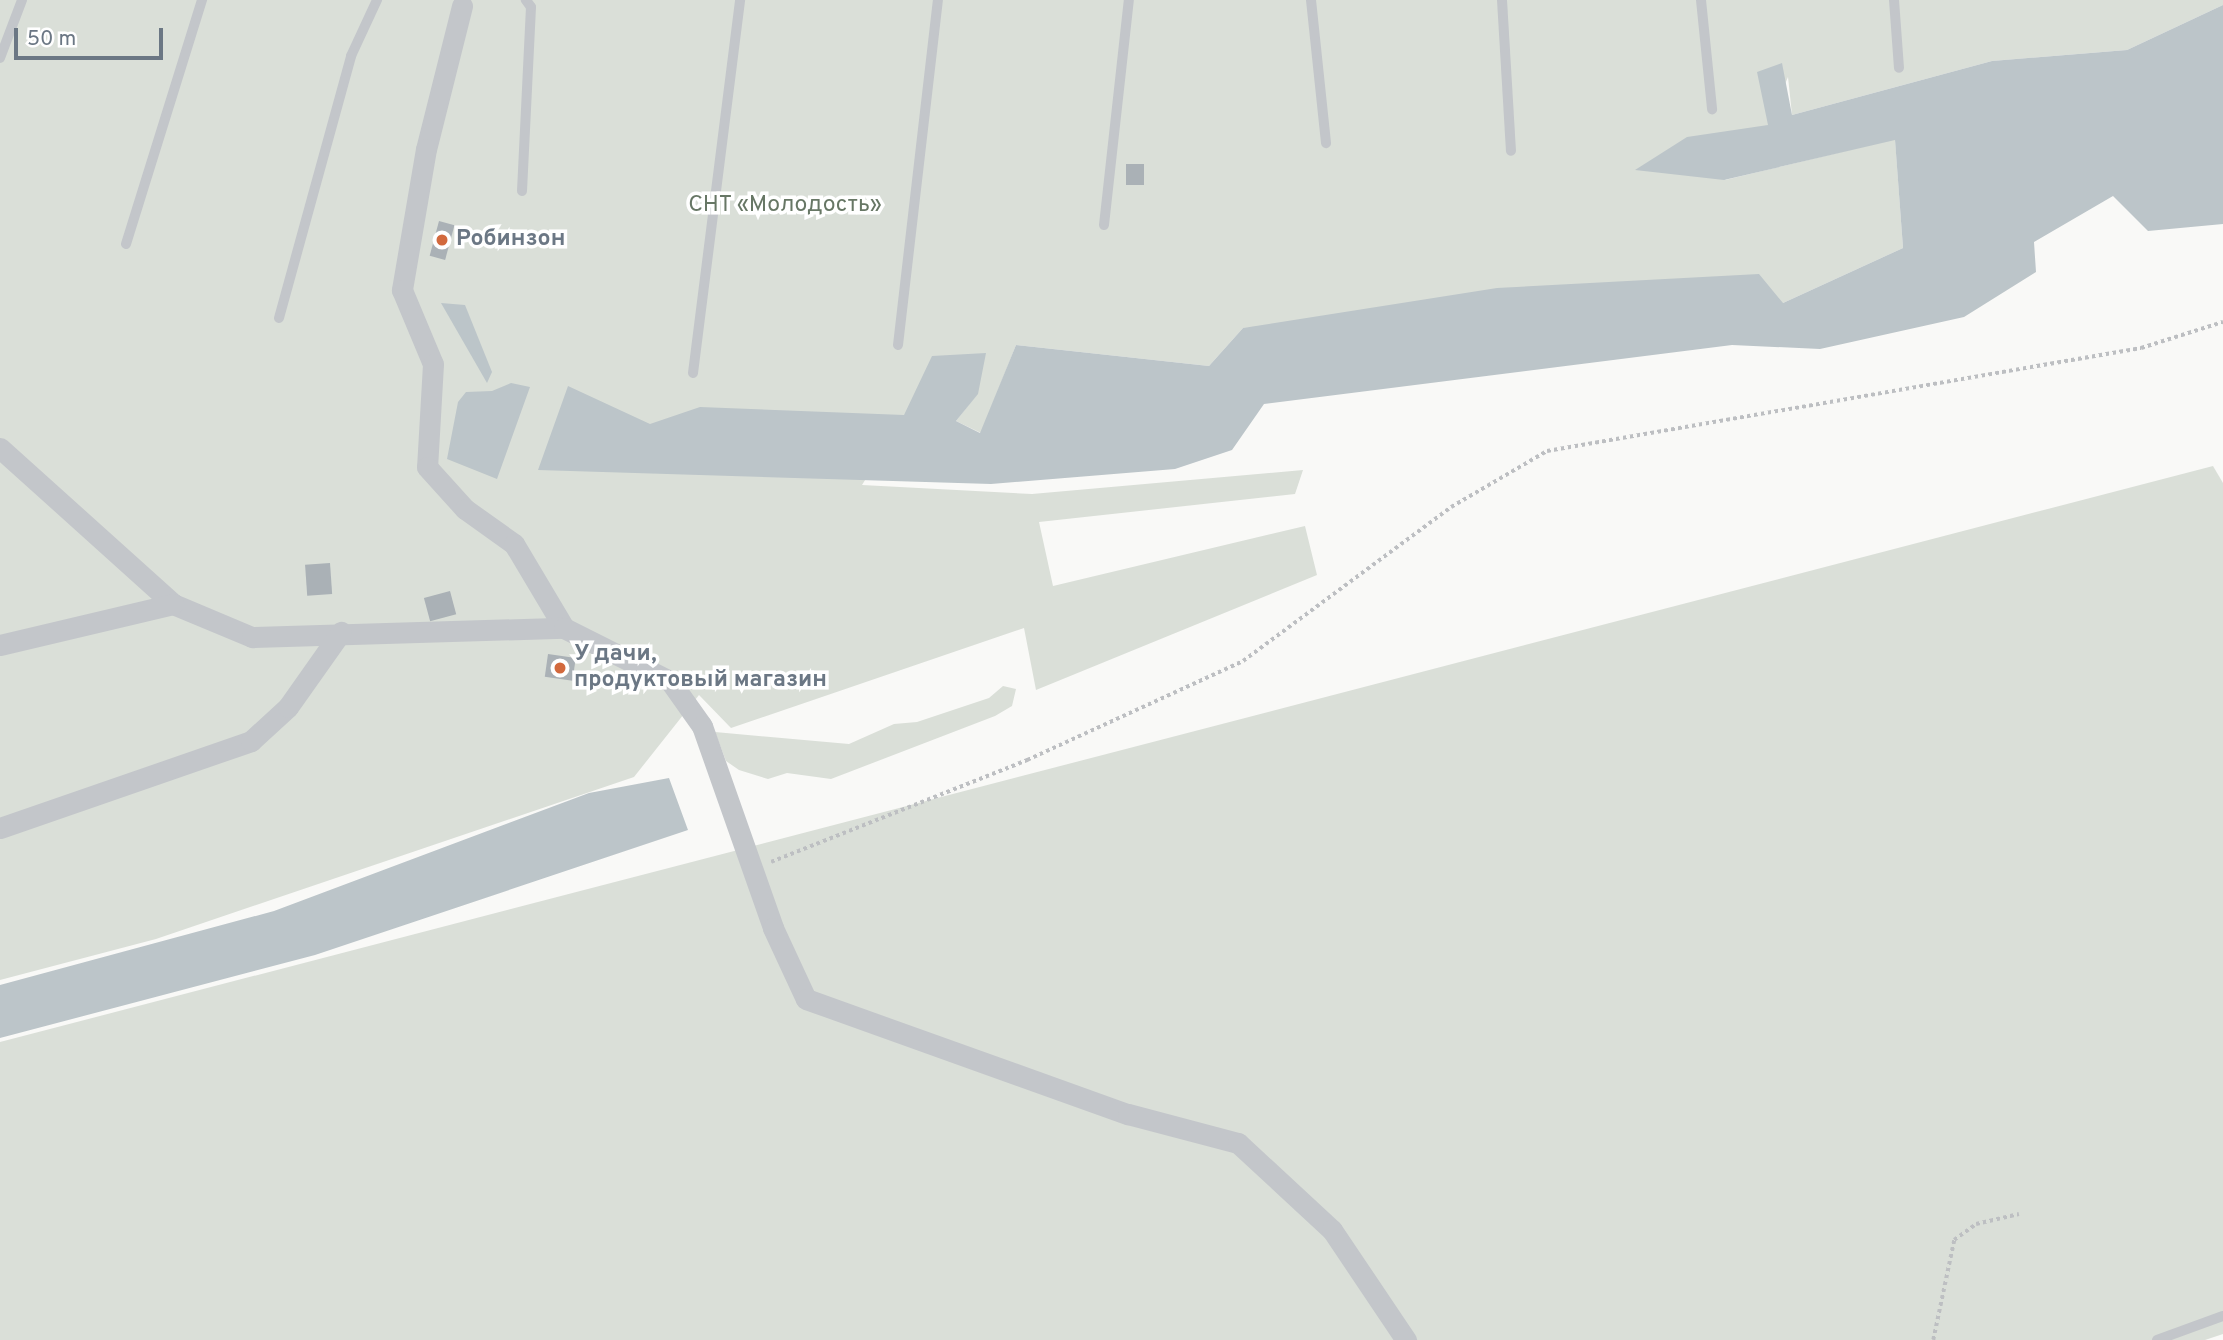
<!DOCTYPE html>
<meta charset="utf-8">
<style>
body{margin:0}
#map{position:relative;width:2223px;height:1340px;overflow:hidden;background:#f9f9f7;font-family:Overpass,sans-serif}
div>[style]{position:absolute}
.green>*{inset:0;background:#dadfd8}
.water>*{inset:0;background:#bcc5c9}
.building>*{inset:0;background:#aab1b6;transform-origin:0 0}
.path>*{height:3.5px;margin-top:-1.75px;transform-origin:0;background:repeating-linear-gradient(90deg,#bdbfc2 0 3.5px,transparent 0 7px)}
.service>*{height:10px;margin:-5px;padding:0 5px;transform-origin:5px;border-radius:5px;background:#c3c6ca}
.minor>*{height:21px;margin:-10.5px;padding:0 10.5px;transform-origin:10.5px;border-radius:10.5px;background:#c3c6ca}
.dots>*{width:19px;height:19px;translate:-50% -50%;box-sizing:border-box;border:4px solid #fff;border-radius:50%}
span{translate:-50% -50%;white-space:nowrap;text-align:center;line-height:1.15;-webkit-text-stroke:7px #fff;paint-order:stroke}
.park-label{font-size:23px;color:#677765}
.poi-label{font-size:23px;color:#6b7784;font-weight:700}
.left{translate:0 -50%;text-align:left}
.scale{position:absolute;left:14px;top:28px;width:149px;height:32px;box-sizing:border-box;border:4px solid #6b7784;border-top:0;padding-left:9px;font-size:21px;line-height:24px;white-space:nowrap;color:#6b7784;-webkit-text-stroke:5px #fff;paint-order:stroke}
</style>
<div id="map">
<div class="green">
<i style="clip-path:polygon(0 0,2223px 0,2223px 5px,2127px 50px,1992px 61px,1792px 115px,1788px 77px,1768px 125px,1725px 180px,1895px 139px,1903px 248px,1783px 303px,1243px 328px,1209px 366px,1016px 345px,981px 433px,956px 421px,978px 393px,905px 415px,862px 485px,1032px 494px,1303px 470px,1295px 494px,1039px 522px,1053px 586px,1305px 526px,1317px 575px,1036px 690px,1024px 628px,731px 728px,699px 695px,634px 777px,156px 939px,0 980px)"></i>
<i style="clip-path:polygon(2213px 466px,2223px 483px,2223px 1334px,2205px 1340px,0 1340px,0 1042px)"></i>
<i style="clip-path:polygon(1003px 686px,1016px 689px,1012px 706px,995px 716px,831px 779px,787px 773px,768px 779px,739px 770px,726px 761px,715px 732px,849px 744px,894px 724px,917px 722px,989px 698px)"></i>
</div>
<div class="water">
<i style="clip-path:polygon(2223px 5px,2223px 224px,2148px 231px,2113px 196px,2034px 242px,2036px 272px,1964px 317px,1820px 349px,1732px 345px,1264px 404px,1232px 450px,1175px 469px,991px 484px,538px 470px,568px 386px,650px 424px,700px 407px,904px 415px,932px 356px,986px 353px,978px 394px,956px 421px,980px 433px,1016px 345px,1209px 366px,1243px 328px,1497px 288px,1759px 274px,1783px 303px,1903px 248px,1895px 140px,1724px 180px,1635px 170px,1687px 137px,1768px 125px,1757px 72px,1782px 63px,1792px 115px,1992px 61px,2127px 50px)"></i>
<i style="clip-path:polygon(441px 303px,465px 305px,492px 372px,487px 383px)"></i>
<i style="clip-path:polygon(511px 383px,530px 387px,497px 479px,447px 459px,458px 402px,466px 392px,492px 391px)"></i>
<i style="clip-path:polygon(669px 778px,688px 830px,315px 955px,0 1038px,0 985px,274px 911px,589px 793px)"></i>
</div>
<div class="building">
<i style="left:1126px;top:164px;width:18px;height:21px"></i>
<i style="left:439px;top:221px;width:16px;height:36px;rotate:15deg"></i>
<i style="left:330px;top:563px;width:31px;height:25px;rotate:86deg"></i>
<i style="left:450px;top:591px;width:24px;height:27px;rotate:75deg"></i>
<i style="left:548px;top:654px;width:28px;height:23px;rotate:8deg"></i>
</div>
<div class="path">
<i style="left:771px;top:862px;width:276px;rotate:-21.7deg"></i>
<i style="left:1027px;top:760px;width:238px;rotate:-24.6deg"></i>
<i style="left:1243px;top:661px;width:259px;rotate:-36.5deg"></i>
<i style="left:1451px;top:507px;width:111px;rotate:-30.3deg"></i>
<i style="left:1547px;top:451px;width:603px;rotate:-9.84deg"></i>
<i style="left:2141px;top:348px;width:86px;rotate:-17.6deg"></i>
<i style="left:1933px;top:1340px;width:102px;rotate:-78.1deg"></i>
<i style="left:1954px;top:1240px;width:27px;rotate:-36deg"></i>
<i style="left:1976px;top:1224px;width:44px;rotate:-13.1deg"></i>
</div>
<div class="service">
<i style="left:1311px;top:0;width:144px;rotate:84deg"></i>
<i style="left:1502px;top:0;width:151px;rotate:86.6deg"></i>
<i style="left:1701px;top:0;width:110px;rotate:84.2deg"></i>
<i style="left:1894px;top:0;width:68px;rotate:85.8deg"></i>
<i style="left:0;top:58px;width:62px;rotate:-69.2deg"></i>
<i style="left:522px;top:191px;width:184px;rotate:-87.2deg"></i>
<i style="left:531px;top:7px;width:9px;rotate:-126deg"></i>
<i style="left:1104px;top:225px;width:226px;rotate:-83.7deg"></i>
<i style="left:126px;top:244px;width:256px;rotate:-72.7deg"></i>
<i style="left:279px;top:318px;width:272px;rotate:-74.6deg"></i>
<i style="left:351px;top:56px;width:62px;rotate:-65.1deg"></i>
<i style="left:898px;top:345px;width:347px;rotate:-83.4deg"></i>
<i style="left:693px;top:373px;width:376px;rotate:-82.8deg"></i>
<i style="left:2157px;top:1340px;width:70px;rotate:-20deg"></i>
</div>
<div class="minor">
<i style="left:462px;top:6px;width:147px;rotate:104.1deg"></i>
<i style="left:426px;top:149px;width:143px;rotate:99.7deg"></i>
<i style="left:402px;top:290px;width:80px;rotate:67.3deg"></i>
<i style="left:433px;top:364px;width:103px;rotate:93.3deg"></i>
<i style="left:427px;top:467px;width:57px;rotate:47.9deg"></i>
<i style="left:465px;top:509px;width:60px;rotate:35.5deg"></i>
<i style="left:514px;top:544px;width:98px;rotate:59.2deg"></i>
<i style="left:0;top:448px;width:233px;rotate:42deg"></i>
<i style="left:173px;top:604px;width:86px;rotate:22.7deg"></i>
<i style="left:252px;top:637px;width:312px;rotate:-1.7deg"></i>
<i style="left:564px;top:628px;width:119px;rotate:26.6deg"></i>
<i style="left:670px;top:681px;width:55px;rotate:54.6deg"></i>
<i style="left:702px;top:726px;width:214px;rotate:70.6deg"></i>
<i style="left:773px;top:928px;width:78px;rotate:65.1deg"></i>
<i style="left:806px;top:999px;width:342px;rotate:19.7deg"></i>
<i style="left:1128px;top:1114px;width:114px;rotate:14.8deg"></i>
<i style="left:1238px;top:1143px;width:128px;rotate:42.8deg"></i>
<i style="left:1332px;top:1230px;width:133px;rotate:56.1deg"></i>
<i style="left:0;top:645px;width:178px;rotate:-13.3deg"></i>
<i style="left:0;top:828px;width:266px;rotate:-19.1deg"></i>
<i style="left:251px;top:741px;width:50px;rotate:-42.6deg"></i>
<i style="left:288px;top:707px;width:92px;rotate:-54.8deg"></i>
</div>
<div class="dots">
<i style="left:442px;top:240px;background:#d2693d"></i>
<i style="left:560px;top:668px;background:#d2693d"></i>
</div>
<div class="park-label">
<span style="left:785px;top:206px">СНТ «Молодость»</span>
</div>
<div class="poi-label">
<span class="left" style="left:456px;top:240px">Робинзон</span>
<span class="left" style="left:574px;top:668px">У дачи,<br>продуктовый магазин</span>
</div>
<div class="scale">50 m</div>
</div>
